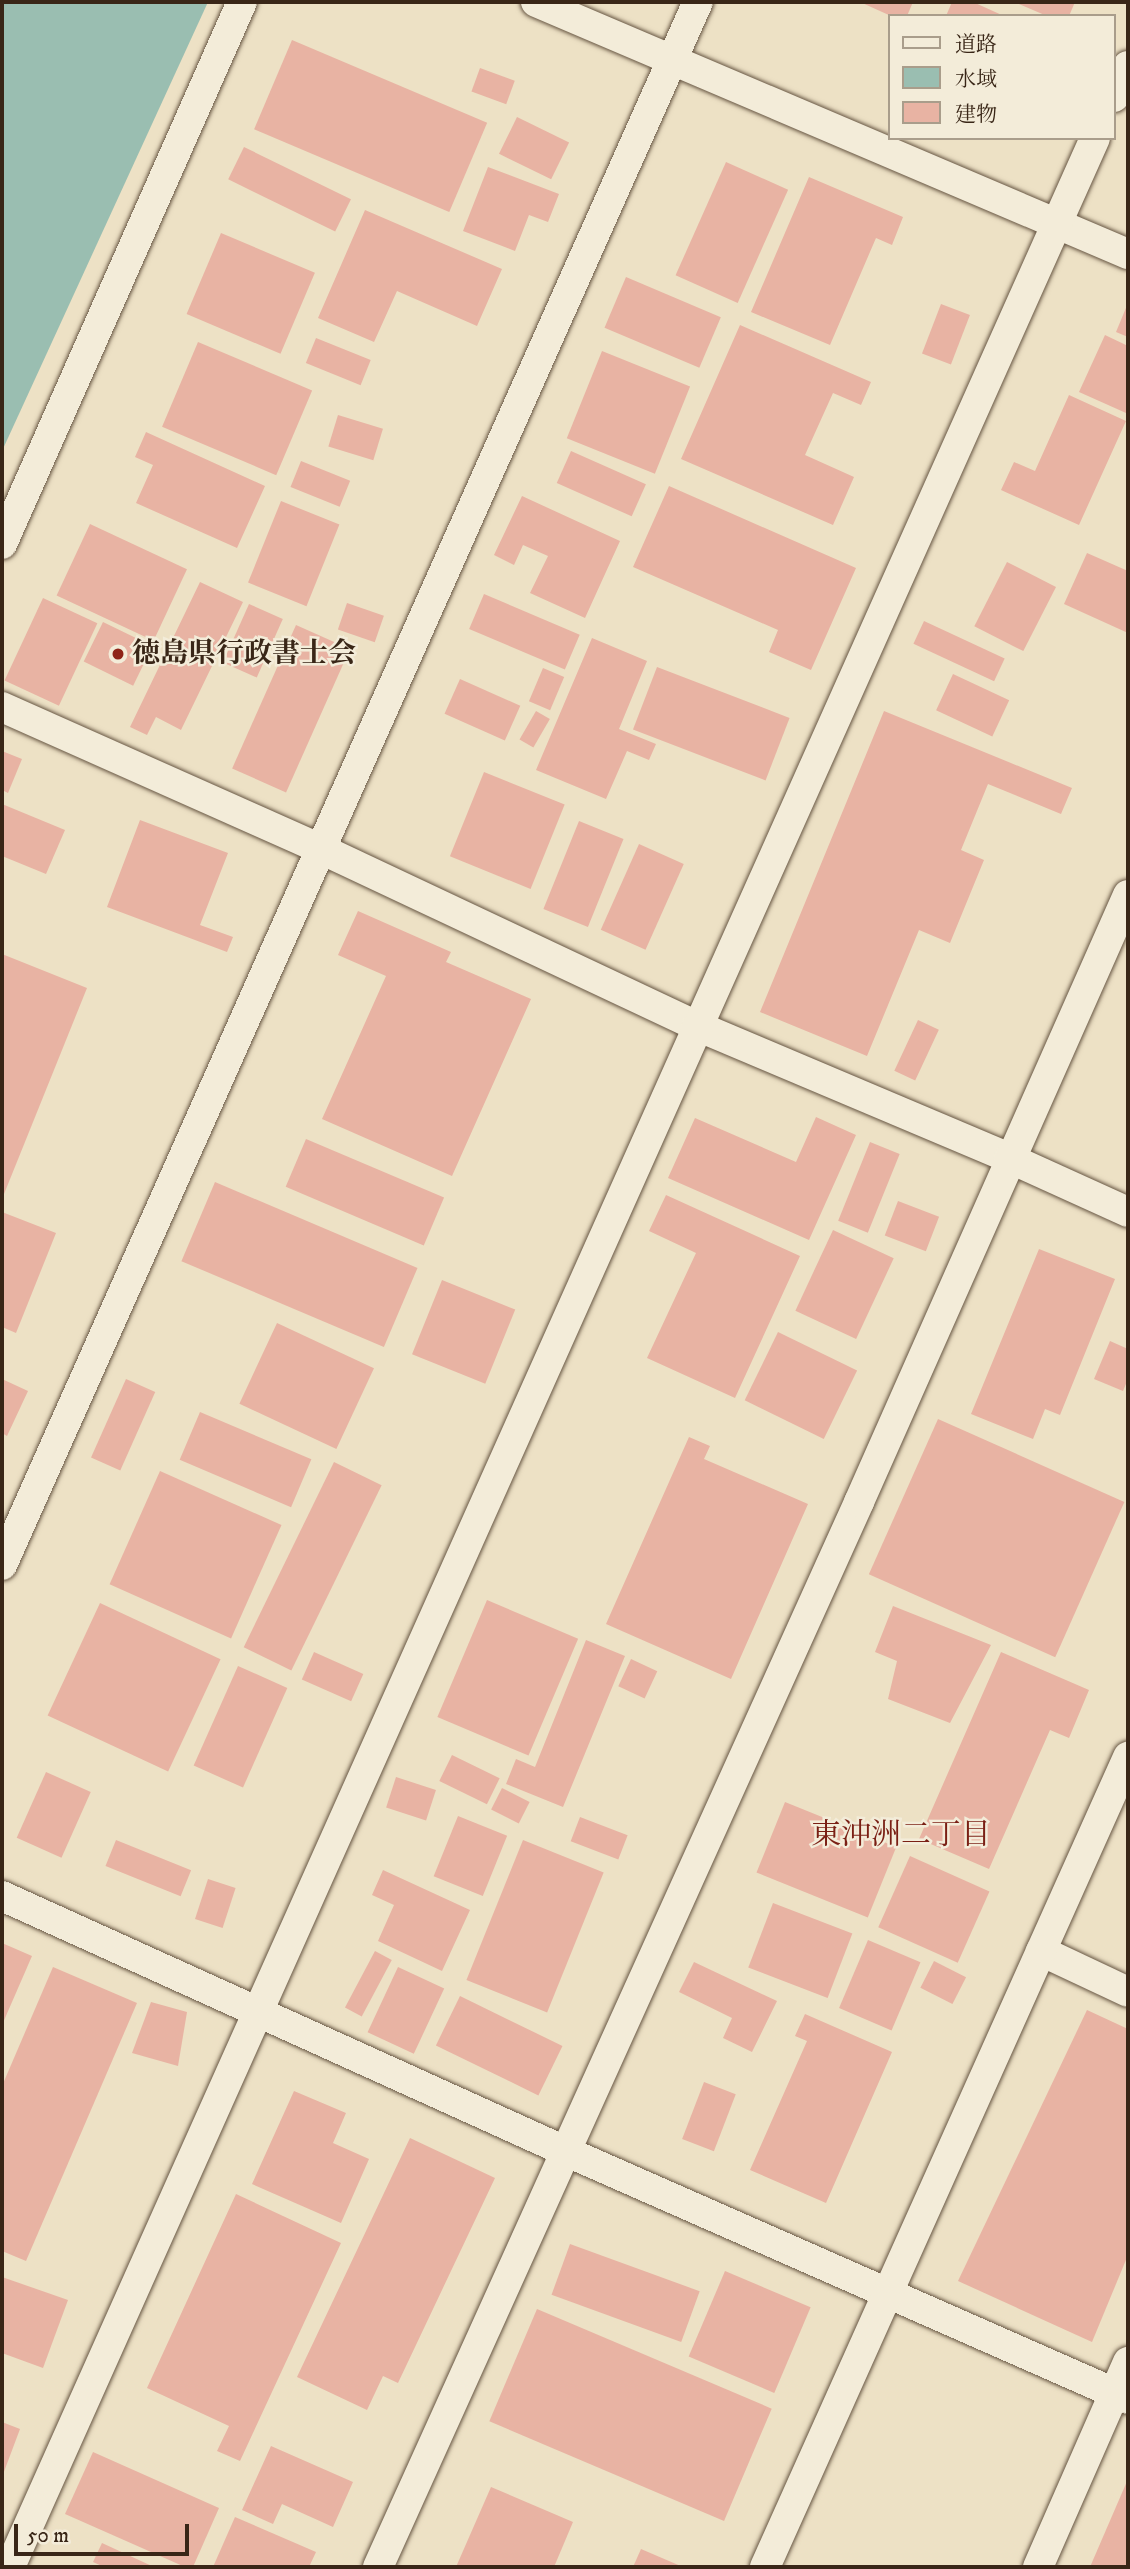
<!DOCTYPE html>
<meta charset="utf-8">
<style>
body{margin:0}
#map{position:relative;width:1130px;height:2569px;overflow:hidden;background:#ede1c5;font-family:"IM FELL DW Pica","Noto Serif JP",serif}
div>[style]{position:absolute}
.water>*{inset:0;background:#9abeb1}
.building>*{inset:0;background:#e8b3a3;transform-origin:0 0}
.roads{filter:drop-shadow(0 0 2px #665542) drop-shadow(0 0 2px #665542)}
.minor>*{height:30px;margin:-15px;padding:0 15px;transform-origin:15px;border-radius:15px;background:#f3ecd9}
.dots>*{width:19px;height:19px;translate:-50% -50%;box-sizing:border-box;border:4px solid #f3ecd9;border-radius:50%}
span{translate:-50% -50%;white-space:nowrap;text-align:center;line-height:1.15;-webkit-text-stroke:5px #f3ecd9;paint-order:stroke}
.poi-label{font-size:28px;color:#392617;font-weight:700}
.left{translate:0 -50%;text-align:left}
.neighbourhood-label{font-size:30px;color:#7a1f14}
.frame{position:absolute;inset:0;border:4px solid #392617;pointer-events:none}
.legend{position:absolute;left:888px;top:14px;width:228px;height:126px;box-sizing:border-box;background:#f3ecd9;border:2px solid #a99d8b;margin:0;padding:9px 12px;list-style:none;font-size:21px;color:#392617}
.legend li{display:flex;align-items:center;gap:14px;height:35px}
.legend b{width:35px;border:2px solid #a99d8b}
.scale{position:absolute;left:14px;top:2524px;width:175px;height:32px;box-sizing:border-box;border:4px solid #392617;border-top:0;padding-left:9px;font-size:21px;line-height:24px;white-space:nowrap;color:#392617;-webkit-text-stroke:5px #f3ecd9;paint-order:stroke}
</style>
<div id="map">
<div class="water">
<i style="clip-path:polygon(2px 2px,208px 2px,2px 451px)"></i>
</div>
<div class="building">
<i style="clip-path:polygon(860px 2px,913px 2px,907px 16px,891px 16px)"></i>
<i style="clip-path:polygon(952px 2px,973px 2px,1004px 16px,946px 16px)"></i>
<i style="clip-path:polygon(1014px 2px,1075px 2px,1069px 16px,1047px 16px)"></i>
<i style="left:292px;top:40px;width:212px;height:97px;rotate:23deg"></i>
<i style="left:480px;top:68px;width:37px;height:25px;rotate:20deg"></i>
<i style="left:517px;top:117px;width:58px;height:41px;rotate:26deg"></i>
<i style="left:244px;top:147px;width:119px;height:36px;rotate:26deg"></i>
<i style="left:726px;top:162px;width:68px;height:124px;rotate:24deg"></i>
<i style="clip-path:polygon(488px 167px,559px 194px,548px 222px,529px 215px,515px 251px,463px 231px)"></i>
<i style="clip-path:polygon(809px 177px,903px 217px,892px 245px,876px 238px,830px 345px,751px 312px)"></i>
<i style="clip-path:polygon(365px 210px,502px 269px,477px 326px,397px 291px,374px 342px,318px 318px)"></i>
<i style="left:221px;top:233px;width:102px;height:88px;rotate:23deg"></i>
<i style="left:626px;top:277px;width:103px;height:55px;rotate:23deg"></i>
<i style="clip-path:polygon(1128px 303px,1128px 337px,1116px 332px)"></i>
<i style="left:941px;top:304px;width:31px;height:53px;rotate:21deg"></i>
<i style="clip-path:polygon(740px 325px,871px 382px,861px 405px,833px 393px,805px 455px,854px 477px,833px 525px,681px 459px)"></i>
<i style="clip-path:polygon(1105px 335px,1128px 346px,1126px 413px,1079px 392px)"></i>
<i style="left:316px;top:338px;width:59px;height:27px;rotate:22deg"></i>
<i style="left:198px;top:342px;width:124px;height:92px;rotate:23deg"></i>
<i style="left:602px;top:351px;width:95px;height:94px;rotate:22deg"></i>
<i style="clip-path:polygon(1069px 395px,1126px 421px,1079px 525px,1001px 490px,1014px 462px,1035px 471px)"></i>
<i style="left:338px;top:415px;width:47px;height:33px;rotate:17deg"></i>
<i style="clip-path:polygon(146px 432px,265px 486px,237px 548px,136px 503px,153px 465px,135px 457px)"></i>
<i style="left:571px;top:451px;width:82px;height:35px;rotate:24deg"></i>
<i style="left:301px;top:461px;width:53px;height:28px;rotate:22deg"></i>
<i style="clip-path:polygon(669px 486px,856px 568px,811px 670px,769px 652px,778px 630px,633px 567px)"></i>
<i style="clip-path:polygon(522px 496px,620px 541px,585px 618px,530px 593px,548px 556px,523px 545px,514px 565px,494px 555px)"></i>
<i style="left:281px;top:501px;width:63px;height:88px;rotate:22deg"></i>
<i style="left:90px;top:524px;width:107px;height:79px;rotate:25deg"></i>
<i style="clip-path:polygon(1087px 553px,1128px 571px,1128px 633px,1064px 604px)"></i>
<i style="left:1007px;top:562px;width:55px;height:72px;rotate:27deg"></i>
<i style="clip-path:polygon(200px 582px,243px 602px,181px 730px,156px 717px,147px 735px,130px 727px)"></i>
<i style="left:484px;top:594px;width:104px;height:38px;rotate:23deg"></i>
<i style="left:43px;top:598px;width:60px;height:91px;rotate:25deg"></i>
<i style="left:347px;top:603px;width:39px;height:28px;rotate:19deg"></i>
<i style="left:249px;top:604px;width:37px;height:64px;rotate:24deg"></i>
<i style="left:924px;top:621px;width:89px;height:25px;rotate:25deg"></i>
<i style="left:103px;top:622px;width:55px;height:44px;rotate:26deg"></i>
<i style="left:296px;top:625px;width:59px;height:157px;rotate:24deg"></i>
<i style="clip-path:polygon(592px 638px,647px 661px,619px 729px,656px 744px,649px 760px,627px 751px,606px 799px,536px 770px)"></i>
<i style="left:657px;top:667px;width:142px;height:67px;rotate:21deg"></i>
<i style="left:543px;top:668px;width:23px;height:36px;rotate:23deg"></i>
<i style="left:953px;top:674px;width:62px;height:40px;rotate:25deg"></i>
<i style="left:460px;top:679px;width:66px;height:38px;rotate:24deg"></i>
<i style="left:536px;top:711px;width:16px;height:33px;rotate:30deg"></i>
<i style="clip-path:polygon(884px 711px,1072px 788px,1061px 814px,988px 784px,961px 850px,984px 860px,950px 943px,919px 930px,867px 1056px,760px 1012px)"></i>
<i style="clip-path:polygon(2px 751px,22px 759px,8px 793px,2px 790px)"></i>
<i style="left:484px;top:772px;width:87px;height:91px;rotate:22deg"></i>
<i style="clip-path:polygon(2px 804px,65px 830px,46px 874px,2px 856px)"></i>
<i style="clip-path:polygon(140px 820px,228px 853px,200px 925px,233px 937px,227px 952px,107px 907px)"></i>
<i style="left:579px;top:821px;width:48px;height:95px;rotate:22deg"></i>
<i style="left:639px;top:844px;width:49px;height:94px;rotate:24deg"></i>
<i style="clip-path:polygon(358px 911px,451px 952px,446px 962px,531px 999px,452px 1176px,322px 1119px,386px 976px,338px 955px)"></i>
<i style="clip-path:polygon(2px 954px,87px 988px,2px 1199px)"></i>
<i style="left:918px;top:1020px;width:23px;height:56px;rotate:25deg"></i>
<i style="clip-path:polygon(816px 1117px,856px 1135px,809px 1240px,668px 1178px,695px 1118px,796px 1162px)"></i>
<i style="left:306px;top:1139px;width:150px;height:52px;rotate:23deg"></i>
<i style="left:870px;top:1142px;width:32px;height:85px;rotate:22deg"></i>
<i style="left:215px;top:1182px;width:220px;height:86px;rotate:23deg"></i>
<i style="clip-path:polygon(666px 1195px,800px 1256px,735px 1398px,647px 1358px,696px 1253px,649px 1231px)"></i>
<i style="left:898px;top:1201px;width:44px;height:37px;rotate:21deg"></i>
<i style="clip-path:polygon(2px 1212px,56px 1233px,16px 1333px,2px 1327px)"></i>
<i style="left:833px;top:1230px;width:67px;height:89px;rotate:25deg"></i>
<i style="clip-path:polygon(1039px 1249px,1115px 1279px,1060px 1415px,1045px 1409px,1033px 1439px,971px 1414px)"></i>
<i style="left:442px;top:1280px;width:79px;height:80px;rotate:22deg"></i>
<i style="left:277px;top:1323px;width:107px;height:89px;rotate:25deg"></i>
<i style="left:778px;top:1332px;width:88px;height:76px;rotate:26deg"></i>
<i style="clip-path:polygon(1110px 1341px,1128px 1349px,1128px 1379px,1123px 1391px,1094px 1379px)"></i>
<i style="clip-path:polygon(2px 1379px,28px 1391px,7px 1436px,2px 1433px)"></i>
<i style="left:126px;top:1379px;width:32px;height:86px;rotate:24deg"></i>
<i style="left:200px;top:1412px;width:121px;height:52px;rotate:23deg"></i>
<i style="left:938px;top:1419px;width:204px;height:170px;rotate:24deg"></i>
<i style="clip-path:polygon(689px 1437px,710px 1446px,704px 1459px,808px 1504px,731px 1679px,606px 1624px)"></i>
<i style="left:334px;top:1462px;width:53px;height:206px;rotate:26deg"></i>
<i style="left:160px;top:1471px;width:133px;height:124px;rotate:24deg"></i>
<i style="left:487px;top:1600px;width:99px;height:127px;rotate:23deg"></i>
<i style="left:100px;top:1603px;width:133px;height:124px;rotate:25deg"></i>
<i style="clip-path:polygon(893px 1606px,991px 1645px,950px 1723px,888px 1699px,897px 1661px,875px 1652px)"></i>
<i style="clip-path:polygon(586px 1640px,625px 1656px,563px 1807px,506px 1784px,516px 1759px,535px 1767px)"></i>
<i style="left:314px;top:1652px;width:54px;height:30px;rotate:24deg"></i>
<i style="clip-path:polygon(1001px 1652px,1089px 1690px,1069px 1738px,1050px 1730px,989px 1869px,919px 1839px)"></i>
<i style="left:631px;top:1659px;width:29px;height:30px;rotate:25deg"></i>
<i style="left:238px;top:1666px;width:54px;height:109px;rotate:24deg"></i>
<i style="left:452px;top:1755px;width:53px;height:29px;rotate:26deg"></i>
<i style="left:46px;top:1772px;width:49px;height:72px;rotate:24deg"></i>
<i style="left:396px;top:1777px;width:42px;height:32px;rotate:18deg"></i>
<i style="left:502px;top:1788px;width:31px;height:24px;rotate:27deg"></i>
<i style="left:785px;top:1802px;width:120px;height:76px;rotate:22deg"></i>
<i style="left:458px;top:1816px;width:53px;height:65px;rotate:22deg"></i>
<i style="left:580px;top:1817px;width:51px;height:26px;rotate:21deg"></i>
<i style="left:116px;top:1840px;width:81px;height:28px;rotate:22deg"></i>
<i style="left:523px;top:1840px;width:87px;height:151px;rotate:22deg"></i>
<i style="left:910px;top:1856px;width:87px;height:78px;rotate:24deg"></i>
<i style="clip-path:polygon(383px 1870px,470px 1910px,442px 1971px,378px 1941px,394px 1905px,372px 1895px)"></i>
<i style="left:208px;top:1879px;width:29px;height:42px;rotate:18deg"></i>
<i style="left:773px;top:1903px;width:85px;height:69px;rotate:21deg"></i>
<i style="left:868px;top:1940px;width:57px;height:74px;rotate:23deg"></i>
<i style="clip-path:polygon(2px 1943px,32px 1956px,2px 2025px)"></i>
<i style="left:375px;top:1951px;width:19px;height:64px;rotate:28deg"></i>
<i style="left:934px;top:1961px;width:36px;height:30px;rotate:27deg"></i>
<i style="clip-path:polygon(694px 1962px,777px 2001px,752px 2052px,723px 2038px,732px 2018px,679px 1992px)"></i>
<i style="clip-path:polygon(53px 1967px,137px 2003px,26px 2261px,2px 2251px,2px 2086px)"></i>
<i style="left:398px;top:1967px;width:51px;height:72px;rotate:25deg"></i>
<i style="left:460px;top:1996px;width:114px;height:55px;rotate:26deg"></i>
<i style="clip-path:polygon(151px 2002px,187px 2012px,178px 2066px,132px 2053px)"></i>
<i style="clip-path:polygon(1087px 2010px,1128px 2029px,1128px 2255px,1092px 2342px,958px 2281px)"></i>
<i style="clip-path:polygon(805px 2014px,892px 2052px,826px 2203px,750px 2170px,807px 2041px,795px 2036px)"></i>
<i style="left:704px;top:2082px;width:34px;height:61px;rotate:21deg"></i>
<i style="clip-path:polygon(294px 2091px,346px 2113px,333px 2143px,369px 2159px,341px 2223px,252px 2184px)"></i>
<i style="clip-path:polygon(410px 2138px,495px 2178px,398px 2383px,383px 2376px,367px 2410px,297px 2377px)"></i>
<i style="clip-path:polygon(236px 2194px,341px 2243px,240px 2461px,217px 2451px,229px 2426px,147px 2388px)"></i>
<i style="left:570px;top:2244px;width:138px;height:54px;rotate:20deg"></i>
<i style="left:725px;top:2271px;width:93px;height:93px;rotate:23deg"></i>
<i style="clip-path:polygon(2px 2277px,68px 2300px,43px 2368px,2px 2353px)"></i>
<i style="left:537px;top:2309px;width:255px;height:122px;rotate:23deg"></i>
<i style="clip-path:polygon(2px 2422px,20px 2429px,2px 2477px)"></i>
<i style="clip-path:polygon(271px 2446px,353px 2482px,333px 2527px,282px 2504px,273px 2524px,242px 2510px)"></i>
<i style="clip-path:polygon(93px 2452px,219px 2508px,193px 2567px,185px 2567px,65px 2514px)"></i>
<i style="clip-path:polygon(1128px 2479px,1128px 2567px,1090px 2567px)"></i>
<i style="clip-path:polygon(491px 2487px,573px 2522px,554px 2567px,456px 2567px)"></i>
<i style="clip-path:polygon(235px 2517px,316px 2552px,309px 2567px,213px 2567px)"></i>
<i style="clip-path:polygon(102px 2543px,154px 2567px,104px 2567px,93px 2562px)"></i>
<i style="clip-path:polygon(641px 2549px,683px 2567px,633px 2567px)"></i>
</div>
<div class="roads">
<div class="minor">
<i style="left:536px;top:2px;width:643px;rotate:23.06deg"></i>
<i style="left:1114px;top:97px;width:34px;rotate:-66deg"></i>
<i style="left:2px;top:544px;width:593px;rotate:-66.12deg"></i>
<i style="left:2px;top:707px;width:351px;rotate:24deg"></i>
<i style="left:323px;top:850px;width:413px;rotate:25.2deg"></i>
<i style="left:697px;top:1026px;width:339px;rotate:22.9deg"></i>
<i style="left:1009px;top:1158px;width:131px;rotate:24.4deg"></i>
<i style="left:2px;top:1565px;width:1711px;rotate:-66deg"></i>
<i style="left:2px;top:1896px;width:618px;rotate:24.37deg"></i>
<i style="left:565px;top:2151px;width:615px;rotate:23.77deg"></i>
<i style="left:1041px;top:1951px;width:96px;rotate:25.2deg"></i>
<i style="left:10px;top:2567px;width:2660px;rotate:-65.93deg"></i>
<i style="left:378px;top:2567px;width:1169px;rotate:-65.69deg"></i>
<i style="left:859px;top:1502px;width:664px;rotate:-66.1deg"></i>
<i style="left:765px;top:2567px;width:888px;rotate:-65.86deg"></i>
<i style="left:1038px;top:2567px;width:224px;rotate:-66.3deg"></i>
</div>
</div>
<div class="dots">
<i style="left:118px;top:654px;background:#8f2418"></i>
</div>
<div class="poi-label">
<span class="left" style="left:132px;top:654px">徳島県行政書士会</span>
</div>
<div class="neighbourhood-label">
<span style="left:901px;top:1836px">東沖洲二丁目</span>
</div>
<div class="frame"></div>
<ul class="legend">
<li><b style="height:9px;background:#f3ecd9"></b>道路</li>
<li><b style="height:19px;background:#9abeb1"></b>水域</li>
<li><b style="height:19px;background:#e8b3a3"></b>建物</li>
</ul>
<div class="scale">50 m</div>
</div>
